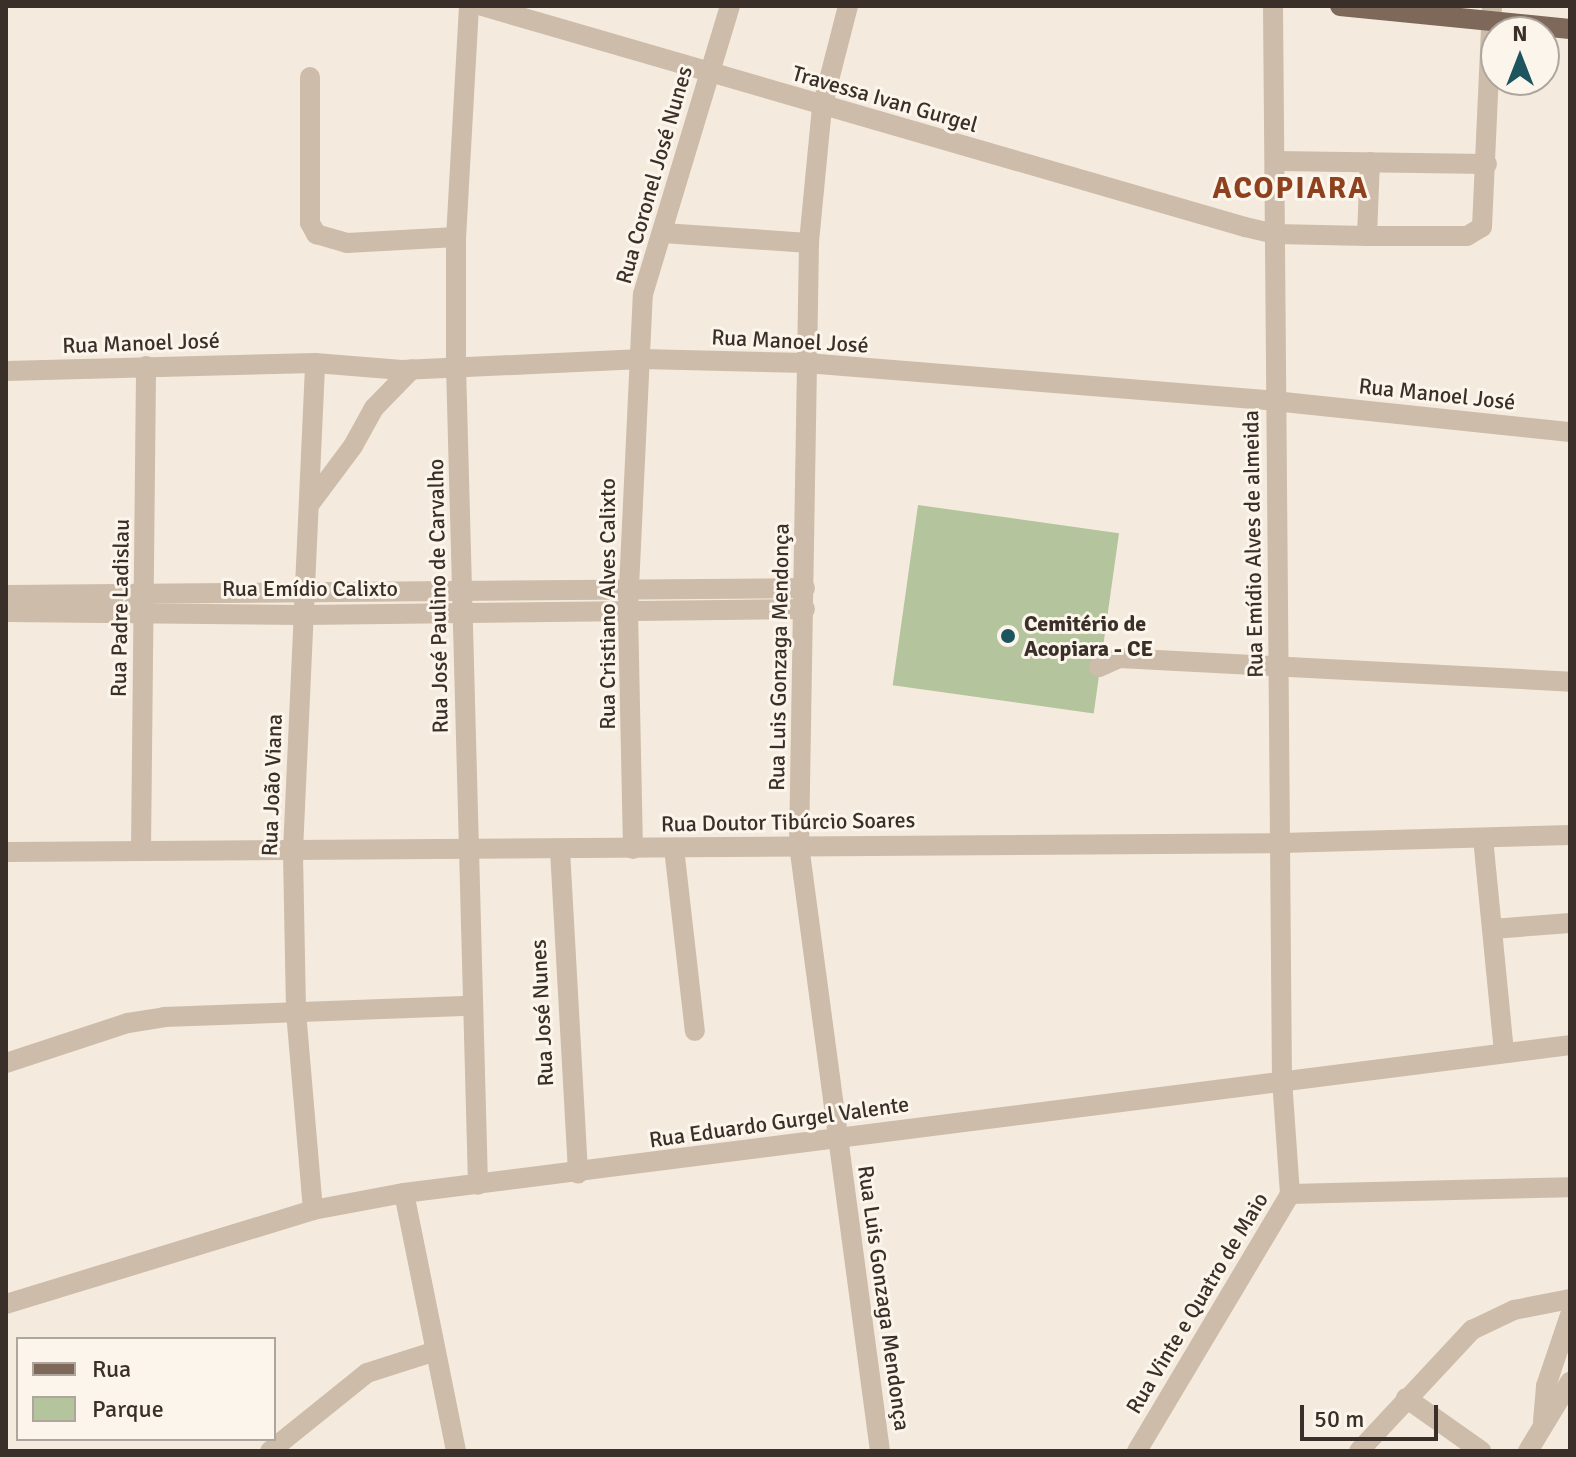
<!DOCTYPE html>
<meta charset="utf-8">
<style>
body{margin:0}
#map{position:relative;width:1576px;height:1457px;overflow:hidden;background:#f4ebde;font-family:Signika,sans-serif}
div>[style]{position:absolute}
.green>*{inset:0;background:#b4c49d;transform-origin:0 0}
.minor>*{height:20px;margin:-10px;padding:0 10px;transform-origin:10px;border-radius:10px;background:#cdbca9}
.major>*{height:20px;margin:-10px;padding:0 10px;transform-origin:10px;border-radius:10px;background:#7d685a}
.dots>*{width:22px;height:22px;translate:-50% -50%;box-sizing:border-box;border:4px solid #fbf5eb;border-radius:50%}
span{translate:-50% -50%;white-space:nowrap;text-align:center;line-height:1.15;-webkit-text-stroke:6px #fbf5eb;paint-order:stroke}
.street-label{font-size:22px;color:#3a3029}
.poi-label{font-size:22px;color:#3a3029;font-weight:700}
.left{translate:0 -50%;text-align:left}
.district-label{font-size:30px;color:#8e411e;font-weight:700;letter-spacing:2px}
.frame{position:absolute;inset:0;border:8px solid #3a3029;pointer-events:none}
.legend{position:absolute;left:16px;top:1337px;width:260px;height:104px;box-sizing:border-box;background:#fbf5eb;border:2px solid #aea69d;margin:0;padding:10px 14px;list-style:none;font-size:24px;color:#3a3029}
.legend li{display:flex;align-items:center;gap:16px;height:40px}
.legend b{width:40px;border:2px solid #aea69d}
.north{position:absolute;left:1480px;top:16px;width:80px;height:80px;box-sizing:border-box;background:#fbf5eb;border:2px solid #aea69d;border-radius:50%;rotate:0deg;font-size:22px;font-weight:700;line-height:32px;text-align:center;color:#3a3029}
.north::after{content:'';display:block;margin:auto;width:28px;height:36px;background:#1c555e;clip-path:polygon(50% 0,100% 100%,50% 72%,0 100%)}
.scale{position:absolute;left:1300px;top:1405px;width:138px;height:36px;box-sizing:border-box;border:4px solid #3a3029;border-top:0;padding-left:10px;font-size:24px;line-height:28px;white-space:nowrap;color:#3a3029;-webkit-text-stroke:6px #fbf5eb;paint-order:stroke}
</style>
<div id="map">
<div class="green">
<i style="left:918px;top:505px;width:203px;height:182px;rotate:8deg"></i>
</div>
<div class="minor">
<i style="left:469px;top:6px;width:231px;rotate:93.2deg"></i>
<i style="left:456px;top:237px;width:129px;rotate:90deg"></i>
<i style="left:456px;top:366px;width:819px;rotate:88.46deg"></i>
<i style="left:482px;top:6px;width:794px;rotate:16.15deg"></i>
<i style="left:1245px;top:227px;width:31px;rotate:13deg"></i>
<i style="left:1275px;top:234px;width:92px;rotate:1.2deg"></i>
<i style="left:1367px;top:236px;width:100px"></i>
<i style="left:1467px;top:236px;width:17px;rotate:-31deg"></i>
<i style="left:1482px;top:227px;width:221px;rotate:-87.4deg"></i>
<i style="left:848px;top:6px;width:104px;rotate:104.4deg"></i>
<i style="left:822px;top:107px;width:137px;rotate:95.5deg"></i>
<i style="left:809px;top:243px;width:602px;rotate:90.95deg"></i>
<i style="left:799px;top:845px;width:611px;rotate:82.39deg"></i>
<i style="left:310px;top:77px;width:146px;rotate:90deg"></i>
<i style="left:310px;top:223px;width:13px;rotate:61deg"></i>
<i style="left:316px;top:234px;width:32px;rotate:16deg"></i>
<i style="left:347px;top:243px;width:109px;rotate:-3.2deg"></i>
<i style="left:1275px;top:161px;width:212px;rotate:0.8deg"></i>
<i style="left:663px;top:233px;width:146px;rotate:3.9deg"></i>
<i style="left:1367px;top:236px;width:74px;rotate:-87.7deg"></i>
<i style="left:6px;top:371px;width:309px;rotate:-1.5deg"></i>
<i style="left:315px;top:363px;width:87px;rotate:4.6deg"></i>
<i style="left:402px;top:370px;width:240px;rotate:-2.6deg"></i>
<i style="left:642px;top:359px;width:164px;rotate:1.4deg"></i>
<i style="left:806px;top:363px;width:470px;rotate:4.6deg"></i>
<i style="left:1274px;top:401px;width:298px;rotate:6deg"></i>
<i style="left:309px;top:505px;width:74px;rotate:-53.3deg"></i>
<i style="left:353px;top:446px;width:43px;rotate:-61.1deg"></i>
<i style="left:374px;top:408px;width:54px;rotate:-45.7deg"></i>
<i style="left:6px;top:595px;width:799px;rotate:-0.5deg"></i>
<i style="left:6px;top:612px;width:298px;rotate:0.6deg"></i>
<i style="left:304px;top:615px;width:501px;rotate:-0.69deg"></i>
<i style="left:1099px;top:667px;width:22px;rotate:-24deg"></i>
<i style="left:1119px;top:658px;width:452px;rotate:3deg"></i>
<i style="left:1483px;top:838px;width:215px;rotate:84.4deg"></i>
<i style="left:674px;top:848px;width:184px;rotate:83.5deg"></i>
<i style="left:633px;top:849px;width:240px;rotate:-91.2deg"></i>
<i style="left:628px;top:609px;width:315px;rotate:-87.3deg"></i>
<i style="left:643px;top:294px;width:301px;rotate:-73.2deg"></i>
<i style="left:141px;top:850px;width:484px;rotate:-89.4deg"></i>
<i style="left:560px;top:850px;width:324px;rotate:86.8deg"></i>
<i style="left:6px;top:852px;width:1275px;rotate:-0.4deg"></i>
<i style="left:1281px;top:843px;width:289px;rotate:-1.6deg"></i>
<i style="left:1493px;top:929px;width:77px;rotate:-4.5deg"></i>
<i style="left:6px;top:1063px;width:128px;rotate:-18.2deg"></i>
<i style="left:128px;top:1023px;width:36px;rotate:-9deg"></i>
<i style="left:164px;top:1017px;width:306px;rotate:-2.1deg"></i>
<i style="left:404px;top:1193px;width:263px;rotate:78.6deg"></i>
<i style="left:1290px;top:1194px;width:280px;rotate:-1.4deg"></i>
<i style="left:313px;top:1210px;width:201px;rotate:-94.9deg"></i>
<i style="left:296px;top:1010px;width:159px;rotate:-91.1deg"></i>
<i style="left:293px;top:851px;width:488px;rotate:-87.4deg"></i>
<i style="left:6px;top:1304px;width:321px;rotate:-17deg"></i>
<i style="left:313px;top:1210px;width:93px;rotate:-10.6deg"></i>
<i style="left:404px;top:1193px;width:1175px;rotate:-7.23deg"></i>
<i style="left:1406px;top:1398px;width:92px;rotate:35.2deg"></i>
<i style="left:1543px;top:1421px;width:35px;rotate:-85deg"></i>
<i style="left:1546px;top:1386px;width:75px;rotate:-71.3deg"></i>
<i style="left:270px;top:1451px;width:124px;rotate:-38.8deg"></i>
<i style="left:367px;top:1373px;width:69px;rotate:-17.7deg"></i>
<i style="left:1137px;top:1451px;width:299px;rotate:-59.2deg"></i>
<i style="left:1290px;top:1194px;width:113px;rotate:-94deg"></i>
<i style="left:1282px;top:1081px;width:1075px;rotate:-90.48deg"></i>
<i style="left:1359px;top:1451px;width:166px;rotate:-47deg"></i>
<i style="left:1472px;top:1330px;width:47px;rotate:-25.5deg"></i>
<i style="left:1514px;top:1310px;width:57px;rotate:-11.1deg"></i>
<i style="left:1528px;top:1451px;width:81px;rotate:-58.7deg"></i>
</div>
<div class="major">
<i style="left:1340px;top:6px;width:231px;rotate:5.7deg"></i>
</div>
<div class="dots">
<i style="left:1008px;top:636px;background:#1c555e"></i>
</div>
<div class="street-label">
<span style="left:885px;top:99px;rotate:16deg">Travessa Ivan Gurgel</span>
<span style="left:654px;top:175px;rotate:-74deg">Rua Coronel José Nunes</span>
<span style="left:790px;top:341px;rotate:3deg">Rua Manoel José</span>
<span style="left:141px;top:343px;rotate:-2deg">Rua Manoel José</span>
<span style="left:1437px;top:394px;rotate:6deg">Rua Manoel José</span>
<span style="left:1253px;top:544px;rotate:-91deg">Rua Emídio Alves de almeida</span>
<span style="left:310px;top:589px">Rua Emídio Calixto</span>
<span style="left:438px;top:596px;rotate:-91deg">Rua José Paulino de Carvalho</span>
<span style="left:608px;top:604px;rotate:-90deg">Rua Cristiano Alves Calixto</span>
<span style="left:120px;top:608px;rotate:-89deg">Rua Padre Ladislau</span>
<span style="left:779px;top:657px;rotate:-89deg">Rua Luis Gonzaga Mendonça</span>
<span style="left:272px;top:785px;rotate:-88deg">Rua João Viana</span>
<span style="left:788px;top:822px;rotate:-1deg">Rua Doutor Tibúrcio Soares</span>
<span style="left:542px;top:1013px;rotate:-93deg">Rua José Nunes</span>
<span style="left:779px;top:1122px;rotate:-8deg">Rua Eduardo Gurgel Valente</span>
<span style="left:884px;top:1298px;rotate:82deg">Rua Luis Gonzaga Mendonça</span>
<span style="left:1197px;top:1303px;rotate:-59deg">Rua Vinte e Quatro de Maio</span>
</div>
<div class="poi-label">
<span class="left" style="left:1024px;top:636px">Cemitério de<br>Acopiara - CE</span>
</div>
<div class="district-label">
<span style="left:1291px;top:189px">ACOPIARA</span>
</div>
<div class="frame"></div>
<ul class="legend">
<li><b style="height:10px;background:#7d685a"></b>Rua</li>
<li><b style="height:22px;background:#b4c49d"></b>Parque</li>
</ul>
<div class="north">N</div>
<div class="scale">50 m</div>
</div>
